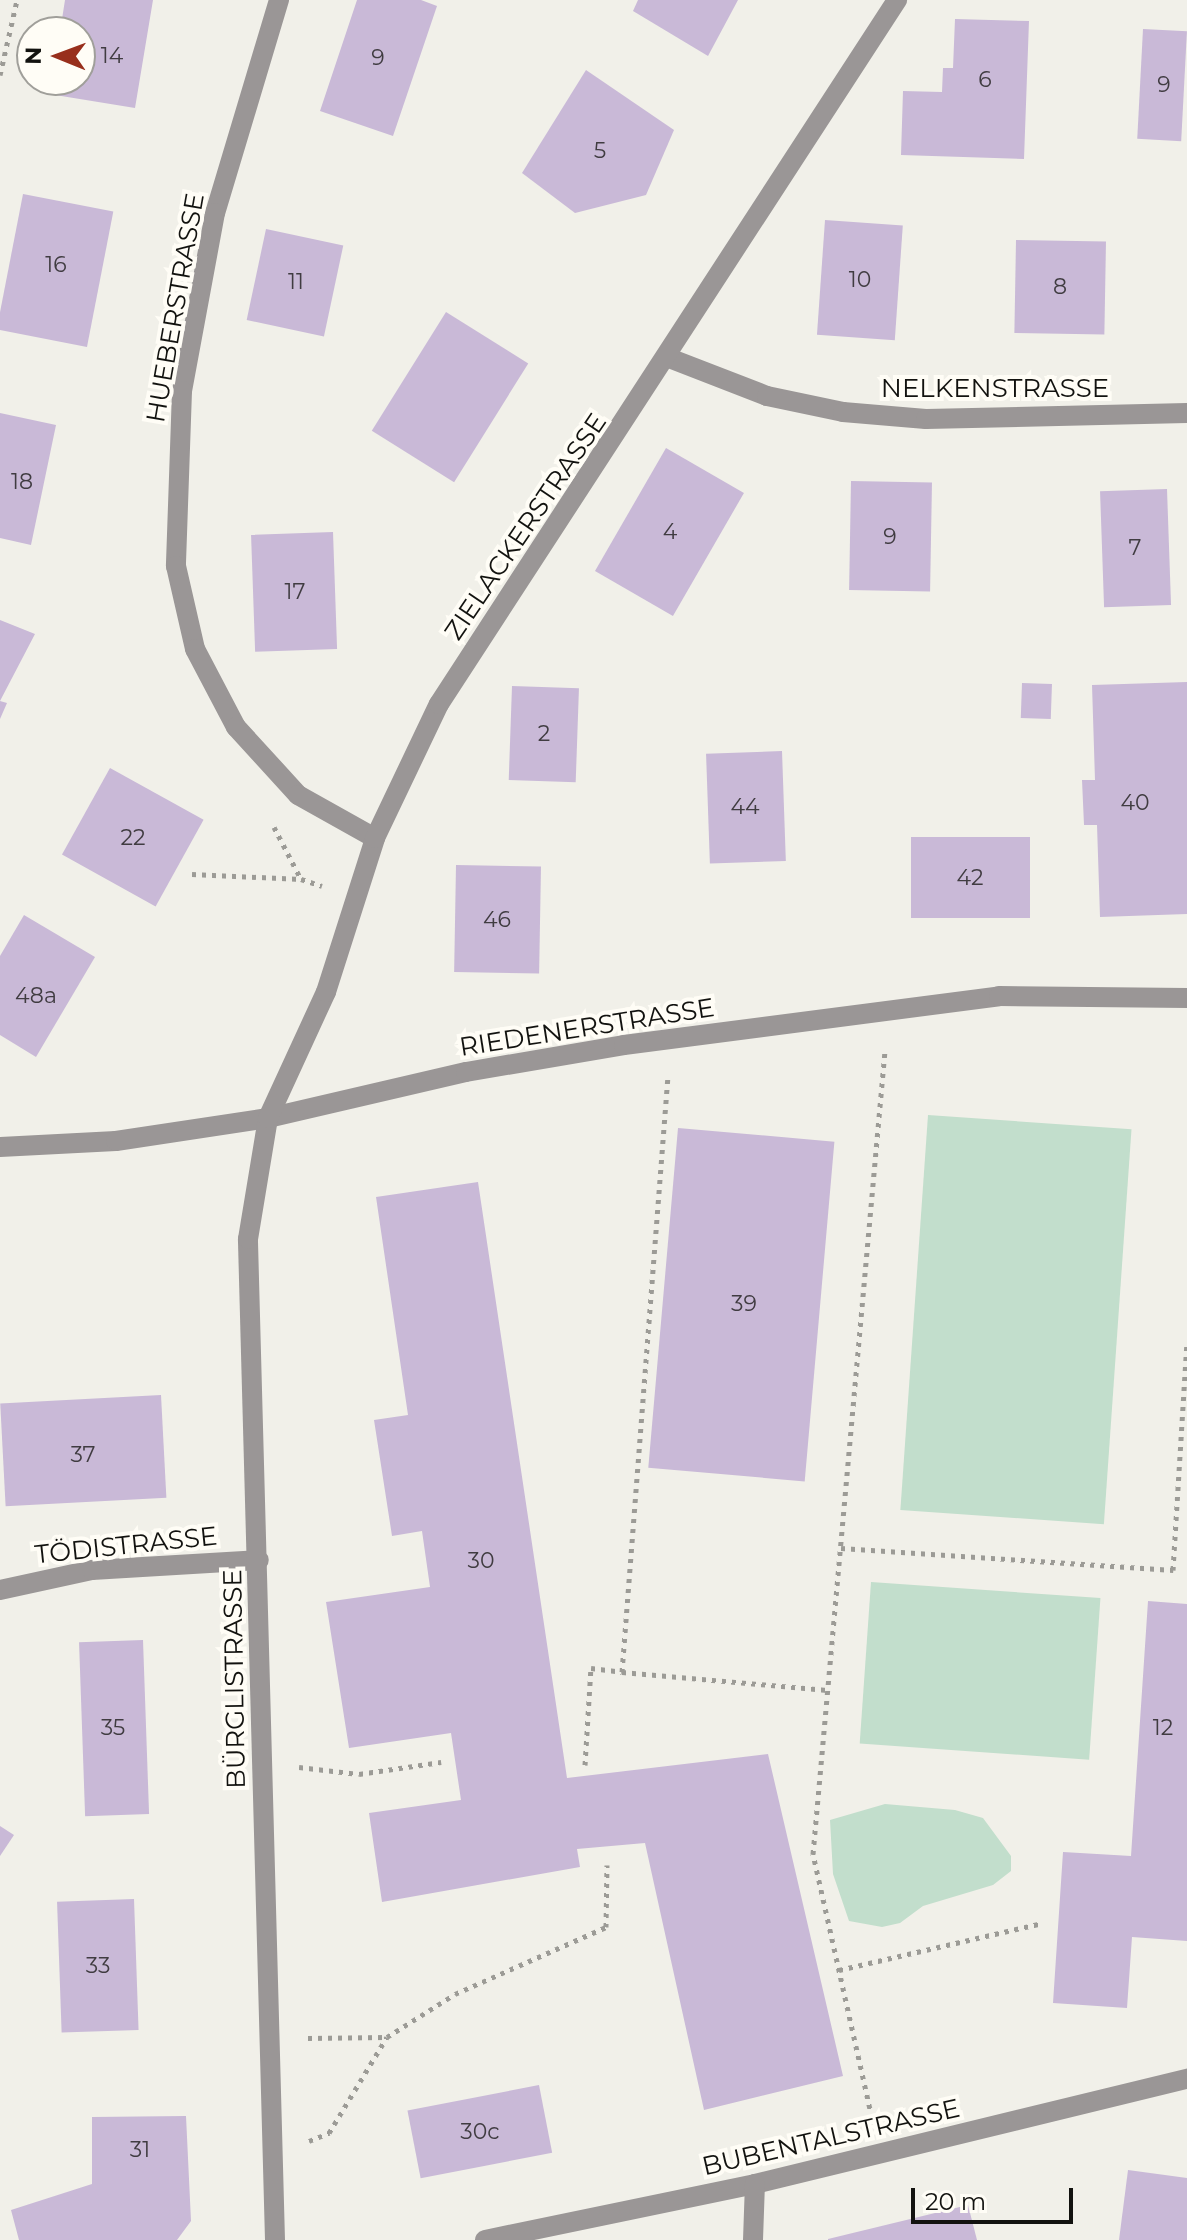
<!DOCTYPE html>
<meta charset="utf-8">
<style>
body{margin:0}
#map{position:relative;width:1187px;height:2240px;overflow:hidden;background:#f1f0e9;font-family:Montserrat,sans-serif}
div>[style]{position:absolute}
.green>*{inset:0;background:#c2decc;transform-origin:0 0}
.building>*{inset:0;background:#c9b9d7;transform-origin:0 0}
.path>*{height:5px;margin-top:-2.5px;transform-origin:0;background:repeating-linear-gradient(90deg,#9c9b96 0 4px,transparent 0 10px)}
.minor>*{height:20px;margin:-10px;padding:0 10px;transform-origin:10px;border-radius:10px;background:#9a9696}
span{translate:-50% -50%;white-space:nowrap;text-align:center;line-height:1.15;-webkit-text-stroke:8px #fffdf6;paint-order:stroke}
.number-label{font-size:22px;color:#403c41}
.number-label span{-webkit-text-stroke-width:0}
.street-label{font-size:26px;color:#12120f}
.north{position:absolute;left:16px;top:16px;width:80px;height:80px;box-sizing:border-box;background:#fffdf6;border:2px solid #a09f9a;border-radius:50%;rotate:271deg;font-size:22px;font-weight:700;line-height:32px;text-align:center;color:#12120f}
.north::after{content:'';display:block;margin:auto;width:28px;height:36px;background:#982f1c;clip-path:polygon(50% 0,100% 100%,50% 72%,0 100%)}
.scale{position:absolute;left:911px;top:2188px;width:162px;height:36px;box-sizing:border-box;border:4px solid #12120f;border-top:0;padding-left:10px;font-size:24px;line-height:28px;white-space:nowrap;color:#12120f;-webkit-text-stroke:6px #fffdf6;paint-order:stroke}
</style>
<div id="map">
<div class="green">
<i style="left:928px;top:1115px;width:204px;height:396px;rotate:4deg"></i>
<i style="left:871px;top:1582px;width:230px;height:162px;rotate:4deg"></i>
<i style="clip-path:polygon(885px 1804px,955px 1810px,983px 1818px,1011px 1856px,1011px 1871px,993px 1885px,923px 1906px,900px 1923px,882px 1927px,849px 1921px,833px 1874px,830px 1820px)"></i>
</div>
<div class="building">
<i style="clip-path:polygon(65px 0,153px 0,135px 108px,49px 94px,52px 80px,80px 80px,80px 32px,60px 32px)"></i>
<i style="clip-path:polygon(357px 0,421px 0,437px 6px,393px 136px,320px 111px)"></i>
<i style="clip-path:polygon(638px 0,738px 0,708px 56px,633px 11px)"></i>
<i style="clip-path:polygon(955px 19px,1029px 21px,1024px 159px,901px 155px,903px 91px,942px 92px,943px 68px,953px 68px)"></i>
<i style="left:1143px;top:29px;width:44px;height:110px;rotate:3deg"></i>
<i style="clip-path:polygon(586px 70px,674px 130px,646px 195px,575px 213px,522px 173px)"></i>
<i style="left:23px;top:194px;width:92px;height:138px;rotate:11deg"></i>
<i style="left:825px;top:220px;width:78px;height:115px;rotate:4deg"></i>
<i style="left:266px;top:229px;width:79px;height:93px;rotate:12deg"></i>
<i style="left:1016px;top:240px;width:90px;height:93px;rotate:1deg"></i>
<i style="left:446px;top:312px;width:97px;height:140px;rotate:32deg"></i>
<i style="clip-path:polygon(0 413px,56px 425px,31px 545px,0 538px)"></i>
<i style="left:666px;top:448px;width:90px;height:142px;rotate:30deg"></i>
<i style="left:851px;top:481px;width:81px;height:109px;rotate:1deg"></i>
<i style="left:1167px;top:489px;width:116px;height:67px;rotate:88deg"></i>
<i style="left:333px;top:532px;width:117px;height:82px;rotate:88deg"></i>
<i style="clip-path:polygon(0 620px,35px 634px,0 701px,7px 703px,0 719px)"></i>
<i style="clip-path:polygon(1187px 682px,1187px 914px,1100px 917px,1097px 825px,1084px 825px,1082px 780px,1095px 780px,1092px 685px)"></i>
<i style="left:1022px;top:683px;width:30px;height:35px;rotate:2deg"></i>
<i style="left:512px;top:686px;width:67px;height:94px;rotate:2deg"></i>
<i style="left:782px;top:751px;width:110px;height:76px;rotate:88deg"></i>
<i style="left:110px;top:768px;width:107px;height:99px;rotate:29deg"></i>
<i style="left:1030px;top:837px;width:81px;height:119px;rotate:90deg"></i>
<i style="left:456px;top:865px;width:85px;height:107px;rotate:1deg"></i>
<i style="clip-path:polygon(24px 915px,95px 957px,36px 1057px,0 1035px,0 956px)"></i>
<i style="left:678px;top:1128px;width:157px;height:341px;rotate:5deg"></i>
<i style="clip-path:polygon(478px 1182px,567px 1778px,768px 1754px,843px 2076px,704px 2110px,645px 1843px,577px 1849px,580px 1867px,382px 1902px,369px 1813px,461px 1800px,451px 1733px,349px 1748px,326px 1602px,430px 1587px,422px 1531px,392px 1536px,374px 1420px,408px 1415px,376px 1197px)"></i>
<i style="left:161px;top:1395px;width:103px;height:161px;rotate:87deg"></i>
<i style="clip-path:polygon(1148px 1601px,1187px 1604px,1187px 1941px,1132px 1937px,1127px 2008px,1053px 2003px,1063px 1852px,1131px 1856px)"></i>
<i style="left:143px;top:1640px;width:174px;height:64px;rotate:88deg"></i>
<i style="clip-path:polygon(0 1826px,14px 1835px,0 1856px)"></i>
<i style="left:134px;top:1899px;width:131px;height:77px;rotate:88deg"></i>
<i style="left:539px;top:2085px;width:69px;height:134px;rotate:79deg"></i>
<i style="clip-path:polygon(186px 2116px,191px 2221px,177px 2240px,19px 2240px,11px 2210px,92px 2184px,92px 2117px)"></i>
<i style="clip-path:polygon(1128px 2170px,1187px 2178px,1187px 2240px,1119px 2240px)"></i>
<i style="clip-path:polygon(968px 2205px,977px 2240px,828px 2240px,828px 2239px)"></i>
</div>
<div class="path">
<i style="left:0;top:75px;width:77px;rotate:-77.2deg"></i>
<i style="left:274px;top:827px;width:59px;rotate:62.6deg"></i>
<i style="left:192px;top:874px;width:109px;rotate:2.6deg"></i>
<i style="left:301px;top:879px;width:22px;rotate:18deg"></i>
<i style="left:841px;top:1548px;width:333px;rotate:3.8deg"></i>
<i style="left:1173px;top:1570px;width:229px;rotate:-86.5deg"></i>
<i style="left:622px;top:1672px;width:206px;rotate:5deg"></i>
<i style="left:585px;top:1765px;width:97px;rotate:-86.5deg"></i>
<i style="left:591px;top:1668px;width:31px;rotate:7deg"></i>
<i style="left:622px;top:1672px;width:598px;rotate:-85.59deg"></i>
<i style="left:299px;top:1767px;width:60px;rotate:6.7deg"></i>
<i style="left:359px;top:1774px;width:83px;rotate:-8.3deg"></i>
<i style="left:839px;top:1970px;width:208px;rotate:-13deg"></i>
<i style="left:308px;top:2038px;width:78px;rotate:-0.7deg"></i>
<i style="left:872px;top:2118px;width:271px;rotate:-102.6deg"></i>
<i style="left:813px;top:1854px;width:807px;rotate:-84.88deg"></i>
<i style="left:309px;top:2141px;width:22px;rotate:-22deg"></i>
<i style="left:329px;top:2133px;width:112px;rotate:-58.9deg"></i>
<i style="left:387px;top:2037px;width:80px;rotate:-32.3deg"></i>
<i style="left:455px;top:1994px;width:165px;rotate:-23.9deg"></i>
<i style="left:606px;top:1927px;width:62px;rotate:-89.1deg"></i>
</div>
<div class="minor">
<i style="left:279px;top:0;width:222px;rotate:106.7deg"></i>
<i style="left:215px;top:213px;width:181px;rotate:100.5deg"></i>
<i style="left:182px;top:391px;width:175px;rotate:92deg"></i>
<i style="left:176px;top:566px;width:85px;rotate:77.1deg"></i>
<i style="left:195px;top:649px;width:88px;rotate:62.3deg"></i>
<i style="left:236px;top:727px;width:92px;rotate:47.6deg"></i>
<i style="left:298px;top:795px;width:88px;rotate:29.2deg"></i>
<i style="left:669px;top:358px;width:105px;rotate:21.2deg"></i>
<i style="left:767px;top:396px;width:78px;rotate:11.9deg"></i>
<i style="left:843px;top:412px;width:83px;rotate:4.8deg"></i>
<i style="left:926px;top:419px;width:261px;rotate:-1.3deg"></i>
<i style="left:0;top:1147px;width:116px;rotate:-3deg"></i>
<i style="left:116px;top:1141px;width:154px;rotate:-8.6deg"></i>
<i style="left:268px;top:1118px;width:203px;rotate:-13.1deg"></i>
<i style="left:466px;top:1072px;width:160px;rotate:-9.7deg"></i>
<i style="left:624px;top:1045px;width:378px;rotate:-7.4deg"></i>
<i style="left:999px;top:996px;width:188px;rotate:0.6deg"></i>
<i style="left:0;top:1590px;width:94px;rotate:-12.3deg"></i>
<i style="left:92px;top:1570px;width:167px;rotate:-3.4deg"></i>
<i style="left:275px;top:2240px;width:1001px;rotate:-91.55deg"></i>
<i style="left:248px;top:1239px;width:123px;rotate:-80.6deg"></i>
<i style="left:268px;top:1118px;width:139px;rotate:-65.3deg"></i>
<i style="left:326px;top:992px;width:162px;rotate:-72.3deg"></i>
<i style="left:375px;top:838px;width:148px;rotate:-64.5deg"></i>
<i style="left:439px;top:704px;width:840px;rotate:-56.95deg"></i>
<i style="left:485px;top:2240px;width:276px;rotate:-11.7deg"></i>
<i style="left:755px;top:2184px;width:445px;rotate:-13.7deg"></i>
<i style="left:753px;top:2240px;width:56px;rotate:-88deg"></i>
</div>
<div class="number-label">
<span style="left:112px;top:56px">14</span>
<span style="left:378px;top:58px">9</span>
<span style="left:985px;top:80px">6</span>
<span style="left:1164px;top:85px">9</span>
<span style="left:600px;top:151px">5</span>
<span style="left:56px;top:265px">16</span>
<span style="left:860px;top:280px">10</span>
<span style="left:296px;top:282px">11</span>
<span style="left:1060px;top:287px">8</span>
<span style="left:22px;top:482px">18</span>
<span style="left:670px;top:532px">4</span>
<span style="left:890px;top:537px">9</span>
<span style="left:1135px;top:548px">7</span>
<span style="left:295px;top:592px">17</span>
<span style="left:544px;top:734px">2</span>
<span style="left:1135px;top:803px">40</span>
<span style="left:745px;top:807px">44</span>
<span style="left:133px;top:838px">22</span>
<span style="left:970px;top:878px">42</span>
<span style="left:497px;top:920px">46</span>
<span style="left:36px;top:996px">48a</span>
<span style="left:744px;top:1304px">39</span>
<span style="left:83px;top:1455px">37</span>
<span style="left:481px;top:1561px">30</span>
<span style="left:113px;top:1728px">35</span>
<span style="left:1163px;top:1728px">12</span>
<span style="left:98px;top:1966px">33</span>
<span style="left:480px;top:2132px">30c</span>
<span style="left:140px;top:2150px">31</span>
</div>
<div class="street-label">
<span style="left:176px;top:308px;rotate:-80deg">HUEBERSTRASSE</span>
<span style="left:995px;top:389px">NELKENSTRASSE</span>
<span style="left:526px;top:527px;rotate:-56deg">ZIELACKERSTRASSE</span>
<span style="left:587px;top:1028px;rotate:-9deg">RIEDENERSTRASSE</span>
<span style="left:126px;top:1546px;rotate:-6deg">TÖDISTRASSE</span>
<span style="left:235px;top:1679px;rotate:-91deg">BÜRGLISTRASSE</span>
<span style="left:831px;top:2138px;rotate:-13deg">BUBENTALSTRASSE</span>
</div>
<div class="north">N</div>
<div class="scale">20 m</div>
</div>
